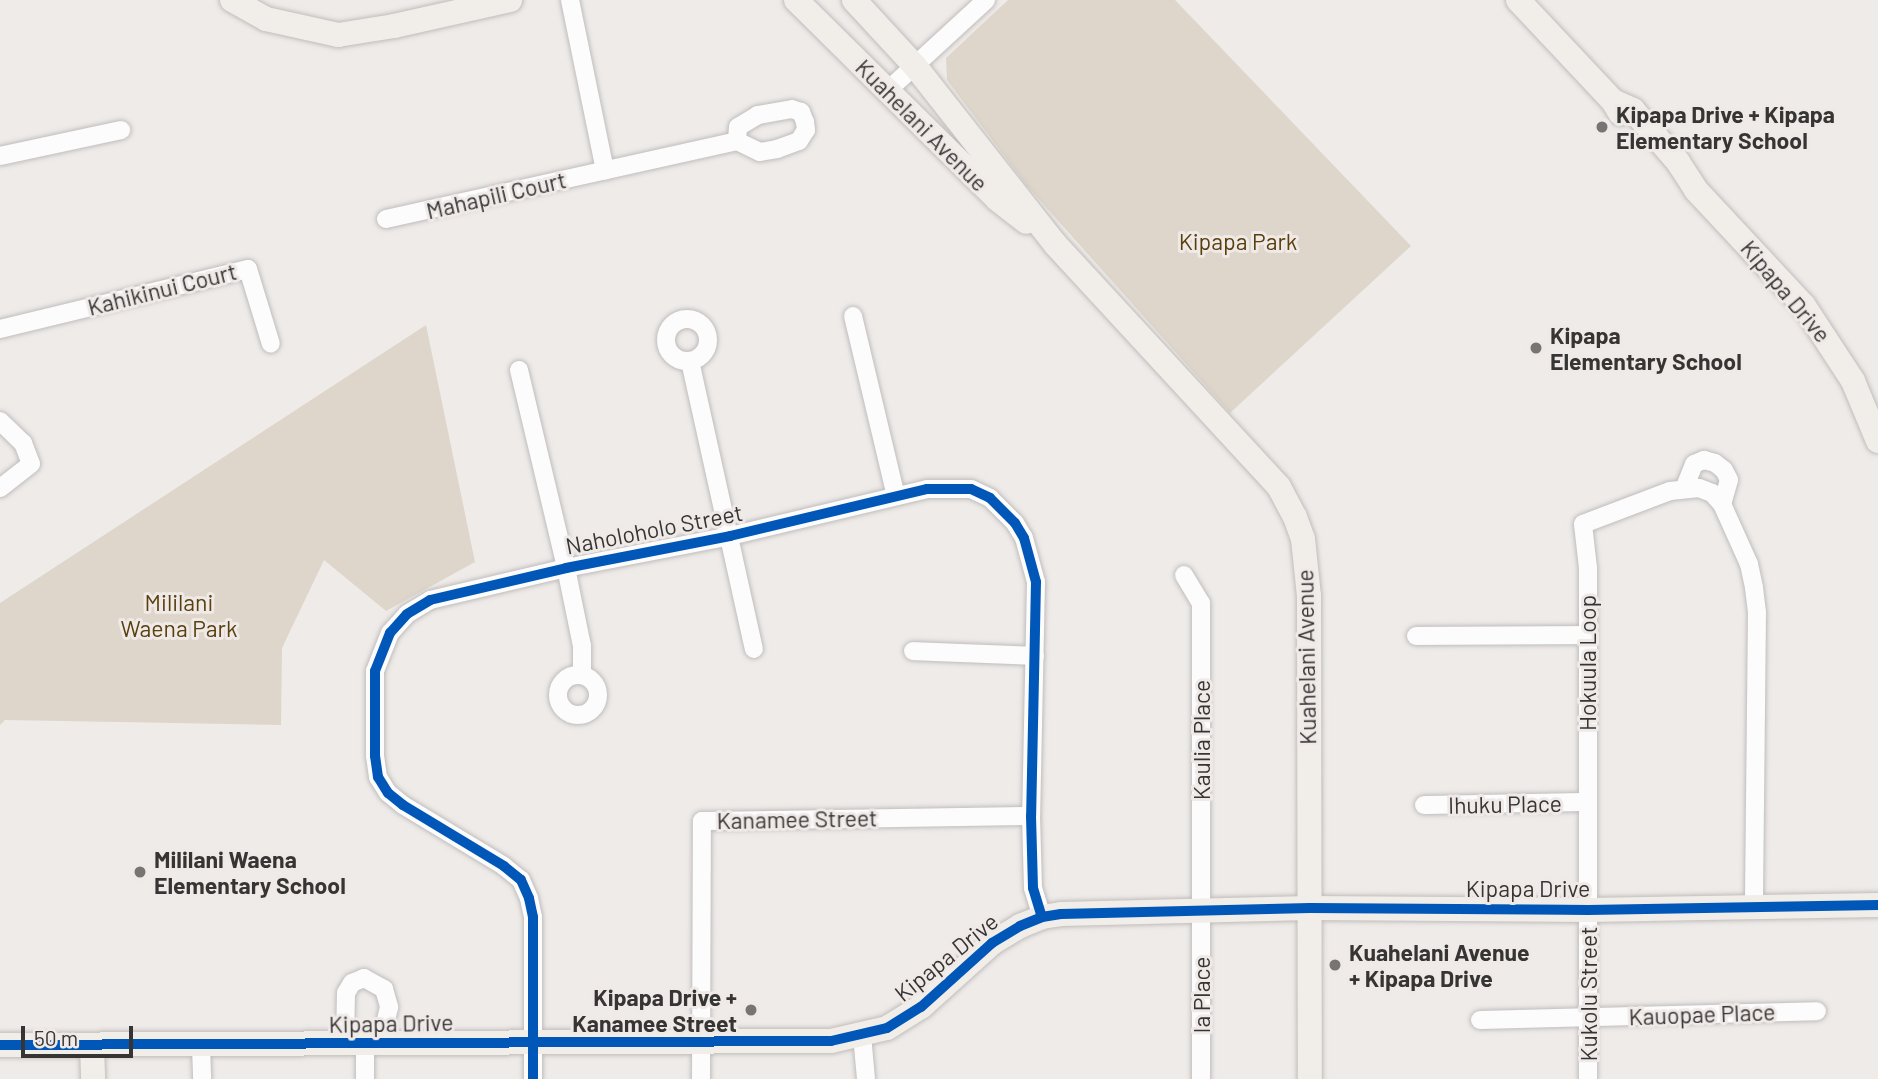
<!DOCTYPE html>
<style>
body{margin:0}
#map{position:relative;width:1878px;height:1079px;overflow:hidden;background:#eeebe9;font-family:Barlow,sans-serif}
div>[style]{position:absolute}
.green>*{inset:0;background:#ded6ca}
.roads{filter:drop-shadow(0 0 2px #c0bdbc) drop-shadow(0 0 2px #c0bdbc)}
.street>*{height:18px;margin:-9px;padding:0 9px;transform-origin:9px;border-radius:9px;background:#fcfcfc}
.street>.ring{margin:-9px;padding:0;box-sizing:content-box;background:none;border:18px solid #fcfcfc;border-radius:50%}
.secondary>*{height:24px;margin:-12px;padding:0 12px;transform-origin:12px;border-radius:12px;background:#f1ede9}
.cycleway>*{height:10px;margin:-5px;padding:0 5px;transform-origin:5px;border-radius:5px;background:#0057b8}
.dots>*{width:19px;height:19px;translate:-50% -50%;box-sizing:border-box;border:4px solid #efeae8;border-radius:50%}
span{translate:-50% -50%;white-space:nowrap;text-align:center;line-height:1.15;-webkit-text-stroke:6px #efeae8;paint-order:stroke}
.poi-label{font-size:23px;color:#363534;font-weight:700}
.left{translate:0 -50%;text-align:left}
.right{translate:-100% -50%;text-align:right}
.street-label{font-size:23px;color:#363534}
.park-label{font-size:23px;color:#5a400c}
.scale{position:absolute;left:21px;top:1026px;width:112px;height:32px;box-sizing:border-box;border:4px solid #363534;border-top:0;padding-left:9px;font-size:21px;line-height:24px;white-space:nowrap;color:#363534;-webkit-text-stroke:5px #efeae8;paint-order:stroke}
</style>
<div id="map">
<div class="green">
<i style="clip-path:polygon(1008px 0,1175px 0,1411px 246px,1230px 413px,1027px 186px,947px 80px,946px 58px)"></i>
<i style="clip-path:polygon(426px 325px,475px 562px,386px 611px,324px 560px,282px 648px,281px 725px,5px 720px,0 725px,0 603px)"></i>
</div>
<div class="roads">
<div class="street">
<i style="left:570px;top:0;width:174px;rotate:78.4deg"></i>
<i style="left:886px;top:92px;width:136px;rotate:-42.6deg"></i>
<i style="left:0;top:156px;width:124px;rotate:-12.1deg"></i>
<i style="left:386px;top:219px;width:360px;rotate:-12.5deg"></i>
<i style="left:737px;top:141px;width:25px;rotate:26deg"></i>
<i style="left:760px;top:152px;width:17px;rotate:-10deg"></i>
<i style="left:777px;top:149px;width:23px;rotate:-20deg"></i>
<i style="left:799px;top:141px;width:13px;rotate:-58deg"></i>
<i style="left:806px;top:130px;width:8px;rotate:-97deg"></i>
<i style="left:805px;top:122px;width:11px;rotate:-112deg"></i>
<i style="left:801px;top:112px;width:9px;rotate:-162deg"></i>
<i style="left:792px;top:109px;width:35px;rotate:170deg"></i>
<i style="left:758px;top:115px;width:23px;rotate:149deg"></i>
<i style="left:738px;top:127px;width:14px;rotate:94deg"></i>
<i style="left:853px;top:316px;width:185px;rotate:76.6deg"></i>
<i class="ring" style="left:666px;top:319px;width:24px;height:24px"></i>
<i style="left:0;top:329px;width:255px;rotate:-13.6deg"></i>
<i style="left:248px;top:269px;width:78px;rotate:73deg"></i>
<i style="left:690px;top:361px;width:295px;rotate:77.5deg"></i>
<i style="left:519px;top:370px;width:204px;rotate:76.6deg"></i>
<i style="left:566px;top:568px;width:80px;rotate:78.4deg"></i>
<i style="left:582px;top:646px;width:29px;rotate:90deg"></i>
<i style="left:0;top:421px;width:32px;rotate:44deg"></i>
<i style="left:23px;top:443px;width:22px;rotate:69deg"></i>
<i style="left:31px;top:464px;width:39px;rotate:142deg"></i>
<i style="left:1684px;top:489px;width:27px;rotate:-68deg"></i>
<i style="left:1694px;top:464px;width:11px;rotate:-22deg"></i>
<i style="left:1704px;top:460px;width:11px;rotate:15deg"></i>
<i style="left:1715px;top:463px;width:11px;rotate:38deg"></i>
<i style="left:1724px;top:470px;width:11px;rotate:63deg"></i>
<i style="left:1729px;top:480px;width:25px;rotate:106deg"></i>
<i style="left:1184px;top:575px;width:33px;rotate:59deg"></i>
<i style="left:1201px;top:603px;width:476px;rotate:90deg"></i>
<i style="left:1416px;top:636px;width:172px;rotate:-0.3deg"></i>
<i style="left:913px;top:651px;width:122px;rotate:2.3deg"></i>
<i class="ring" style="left:558px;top:675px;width:22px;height:22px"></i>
<i style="left:1424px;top:805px;width:162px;rotate:-1.1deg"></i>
<i style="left:1480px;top:1020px;width:337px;rotate:-1.5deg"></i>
<i style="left:862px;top:1035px;width:44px;rotate:84.8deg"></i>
<i style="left:345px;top:1044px;width:51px;rotate:-88.9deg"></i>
<i style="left:346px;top:993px;width:12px;rotate:-59deg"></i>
<i style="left:352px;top:983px;width:13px;rotate:-23deg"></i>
<i style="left:364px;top:978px;width:23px;rotate:29deg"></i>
<i style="left:384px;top:989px;width:19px;rotate:74deg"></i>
<i style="left:389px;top:1007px;width:37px;rotate:103deg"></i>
<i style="left:365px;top:1044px;width:35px;rotate:90deg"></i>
<i style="left:201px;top:1046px;width:33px;rotate:88deg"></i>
<i style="left:533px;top:1079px;width:162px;rotate:-90deg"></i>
<i style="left:533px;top:917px;width:19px;rotate:-102deg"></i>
<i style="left:529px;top:898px;width:20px;rotate:-114deg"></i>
<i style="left:521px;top:880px;width:22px;rotate:-141deg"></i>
<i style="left:504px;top:866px;width:118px;rotate:-148.9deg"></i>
<i style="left:403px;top:805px;width:19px;rotate:-141deg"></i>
<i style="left:388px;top:793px;width:19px;rotate:-122deg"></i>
<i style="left:378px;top:777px;width:21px;rotate:-98deg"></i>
<i style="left:375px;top:756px;width:85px;rotate:-90deg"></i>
<i style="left:375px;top:671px;width:41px;rotate:-68.5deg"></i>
<i style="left:390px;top:633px;width:25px;rotate:-48deg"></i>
<i style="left:407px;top:614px;width:27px;rotate:-31deg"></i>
<i style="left:430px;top:600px;width:140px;rotate:-13.2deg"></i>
<i style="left:566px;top:568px;width:167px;rotate:-11deg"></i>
<i style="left:730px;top:536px;width:203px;rotate:-13.4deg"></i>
<i style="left:927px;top:489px;width:44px"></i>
<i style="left:971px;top:489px;width:21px;rotate:25deg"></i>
<i style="left:990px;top:498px;width:35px;rotate:45deg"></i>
<i style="left:1015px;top:523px;width:17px;rotate:59deg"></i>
<i style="left:1024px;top:538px;width:46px;rotate:74.7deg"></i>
<i style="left:1036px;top:582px;width:234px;rotate:91.2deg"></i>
<i style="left:1031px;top:816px;width:72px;rotate:88.4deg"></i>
<i style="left:1033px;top:888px;width:30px;rotate:73deg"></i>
<i style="left:701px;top:1079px;width:258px;rotate:-89.8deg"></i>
<i style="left:702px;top:821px;width:329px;rotate:-0.9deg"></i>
<i style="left:1588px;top:1079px;width:511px;rotate:-90deg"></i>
<i style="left:1588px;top:568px;width:44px;rotate:-96.5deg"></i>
<i style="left:1583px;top:524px;width:93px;rotate:-20.8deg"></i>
<i style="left:1670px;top:491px;width:29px;rotate:-6deg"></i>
<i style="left:1699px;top:488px;width:14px;rotate:21deg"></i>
<i style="left:1712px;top:493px;width:15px;rotate:48deg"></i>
<i style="left:1722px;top:504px;width:66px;rotate:65.8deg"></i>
<i style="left:1749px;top:564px;width:25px;rotate:78deg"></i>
<i style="left:1754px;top:588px;width:24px;rotate:83deg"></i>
<i style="left:1757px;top:612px;width:295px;rotate:90.6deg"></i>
</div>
<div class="secondary">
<i style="left:232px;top:0;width:39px;rotate:29deg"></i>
<i style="left:266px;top:19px;width:74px;rotate:12.5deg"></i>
<i style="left:338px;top:35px;width:57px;rotate:-9.1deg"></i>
<i style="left:394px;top:26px;width:119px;rotate:-12.6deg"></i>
<i style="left:796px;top:0;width:283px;rotate:44.7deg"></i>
<i style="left:997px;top:199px;width:37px;rotate:38deg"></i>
<i style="left:854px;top:0;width:90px;rotate:47.3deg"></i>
<i style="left:915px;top:66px;width:226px;rotate:51.8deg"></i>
<i style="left:1055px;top:244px;width:330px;rotate:47.3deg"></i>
<i style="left:1279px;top:487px;width:34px;rotate:62deg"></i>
<i style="left:1295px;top:517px;width:23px;rotate:70deg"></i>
<i style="left:1303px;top:539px;width:57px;rotate:84deg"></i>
<i style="left:1309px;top:596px;width:483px;rotate:89.9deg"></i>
<i style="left:1518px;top:0;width:139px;rotate:46.8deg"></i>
<i style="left:1613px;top:101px;width:14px;rotate:60deg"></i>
<i style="left:1613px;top:101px;width:22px;rotate:24deg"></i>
<i style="left:1633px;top:110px;width:69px;rotate:49.1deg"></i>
<i style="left:1678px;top:162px;width:33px;rotate:57deg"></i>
<i style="left:1696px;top:190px;width:158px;rotate:47deg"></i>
<i style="left:1804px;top:306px;width:90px;rotate:56.8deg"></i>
<i style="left:1853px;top:381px;width:65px;rotate:67.4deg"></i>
<i style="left:0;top:1045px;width:831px;rotate:-0.28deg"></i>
<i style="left:831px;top:1041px;width:57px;rotate:-13.1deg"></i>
<i style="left:887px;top:1028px;width:40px;rotate:-32deg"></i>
<i style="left:921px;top:1007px;width:96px;rotate:-42deg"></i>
<i style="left:992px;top:943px;width:33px;rotate:-31deg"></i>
<i style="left:1020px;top:926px;width:24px;rotate:-22deg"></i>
<i style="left:1042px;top:917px;width:19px;rotate:-9deg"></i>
<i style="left:1061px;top:914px;width:249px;rotate:-1.4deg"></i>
<i style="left:1310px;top:908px;width:278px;rotate:0.4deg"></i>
<i style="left:1588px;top:910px;width:290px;rotate:-1deg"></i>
<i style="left:92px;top:1046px;width:33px;rotate:88deg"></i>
</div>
</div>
<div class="cycleway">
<i style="left:0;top:1045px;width:831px;rotate:-0.28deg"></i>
<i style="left:831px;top:1041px;width:57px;rotate:-13.1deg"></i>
<i style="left:887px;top:1028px;width:40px;rotate:-32deg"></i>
<i style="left:921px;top:1007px;width:96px;rotate:-42deg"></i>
<i style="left:992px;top:943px;width:33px;rotate:-31deg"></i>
<i style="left:1020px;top:926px;width:24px;rotate:-22deg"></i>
<i style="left:1042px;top:917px;width:19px;rotate:-9deg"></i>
<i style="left:1061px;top:914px;width:249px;rotate:-1.4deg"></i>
<i style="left:1310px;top:908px;width:278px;rotate:0.4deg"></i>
<i style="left:1588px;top:910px;width:290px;rotate:-1deg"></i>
<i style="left:533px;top:1079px;width:162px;rotate:-90deg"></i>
<i style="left:533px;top:917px;width:19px;rotate:-102deg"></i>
<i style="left:529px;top:898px;width:20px;rotate:-114deg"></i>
<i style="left:521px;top:880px;width:22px;rotate:-141deg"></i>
<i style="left:504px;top:866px;width:118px;rotate:-148.9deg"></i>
<i style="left:403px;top:805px;width:19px;rotate:-141deg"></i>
<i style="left:388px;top:793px;width:19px;rotate:-122deg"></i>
<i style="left:378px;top:777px;width:21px;rotate:-98deg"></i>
<i style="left:375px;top:756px;width:85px;rotate:-90deg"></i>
<i style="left:375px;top:671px;width:41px;rotate:-68.5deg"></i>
<i style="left:390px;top:633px;width:25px;rotate:-48deg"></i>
<i style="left:407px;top:614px;width:27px;rotate:-31deg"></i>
<i style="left:430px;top:600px;width:140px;rotate:-13.2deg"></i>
<i style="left:566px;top:568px;width:167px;rotate:-11deg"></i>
<i style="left:730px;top:536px;width:203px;rotate:-13.4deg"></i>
<i style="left:927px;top:489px;width:44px"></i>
<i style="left:971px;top:489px;width:21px;rotate:25deg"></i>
<i style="left:990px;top:498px;width:35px;rotate:45deg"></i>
<i style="left:1015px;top:523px;width:17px;rotate:59deg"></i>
<i style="left:1024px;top:538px;width:46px;rotate:74.7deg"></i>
<i style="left:1036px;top:582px;width:234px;rotate:91.2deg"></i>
<i style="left:1031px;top:816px;width:72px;rotate:88.4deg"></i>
<i style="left:1033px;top:888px;width:30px;rotate:73deg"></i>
</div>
<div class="dots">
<i style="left:1602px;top:127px;background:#767573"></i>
<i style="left:1536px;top:348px;background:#767573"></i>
<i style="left:140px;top:872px;background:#767573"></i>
<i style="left:1335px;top:965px;background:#767573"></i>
<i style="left:751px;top:1010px;background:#767573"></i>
</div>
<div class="poi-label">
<span class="left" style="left:1616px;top:127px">Kipapa Drive + Kipapa<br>Elementary School</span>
<span class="left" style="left:1550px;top:348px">Kipapa<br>Elementary School</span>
<span class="left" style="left:154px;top:872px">Mililani Waena<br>Elementary School</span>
<span class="left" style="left:1349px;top:965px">Kuahelani Avenue<br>+ Kipapa Drive</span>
<span class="right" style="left:737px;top:1010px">Kipapa Drive +<br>Kanamee Street</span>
</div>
<div class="street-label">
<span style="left:922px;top:125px;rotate:45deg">Kuahelani Avenue</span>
<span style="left:496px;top:195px;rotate:-13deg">Mahapili Court</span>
<span style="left:162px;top:289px;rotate:-14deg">Kahikinui Court</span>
<span style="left:1786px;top:291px;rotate:50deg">Kipapa Drive</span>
<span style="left:654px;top:529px;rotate:-11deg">Naholoholo Street</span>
<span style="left:1306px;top:657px;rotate:-91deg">Kuahelani Avenue</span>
<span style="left:1587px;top:663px;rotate:-90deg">Hokuula Loop</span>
<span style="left:1201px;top:740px;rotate:-90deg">Kaulia Place</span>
<span style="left:1505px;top:804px;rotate:-1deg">Ihuku Place</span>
<span style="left:797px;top:819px;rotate:-1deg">Kanamee Street</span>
<span style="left:1528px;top:888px">Kipapa Drive</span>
<span style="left:946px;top:957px;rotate:-39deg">Kipapa Drive</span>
<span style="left:1588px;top:994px;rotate:-90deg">Kukolu Street</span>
<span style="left:1201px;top:995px;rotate:-90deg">Ia Place</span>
<span style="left:1702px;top:1014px;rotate:-2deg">Kauopae Place</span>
<span style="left:391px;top:1023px;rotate:-1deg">Kipapa Drive</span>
</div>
<div class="park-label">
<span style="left:1238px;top:241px">Kipapa Park</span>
<span style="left:179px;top:615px">Mililani<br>Waena Park</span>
</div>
<div class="scale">50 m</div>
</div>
